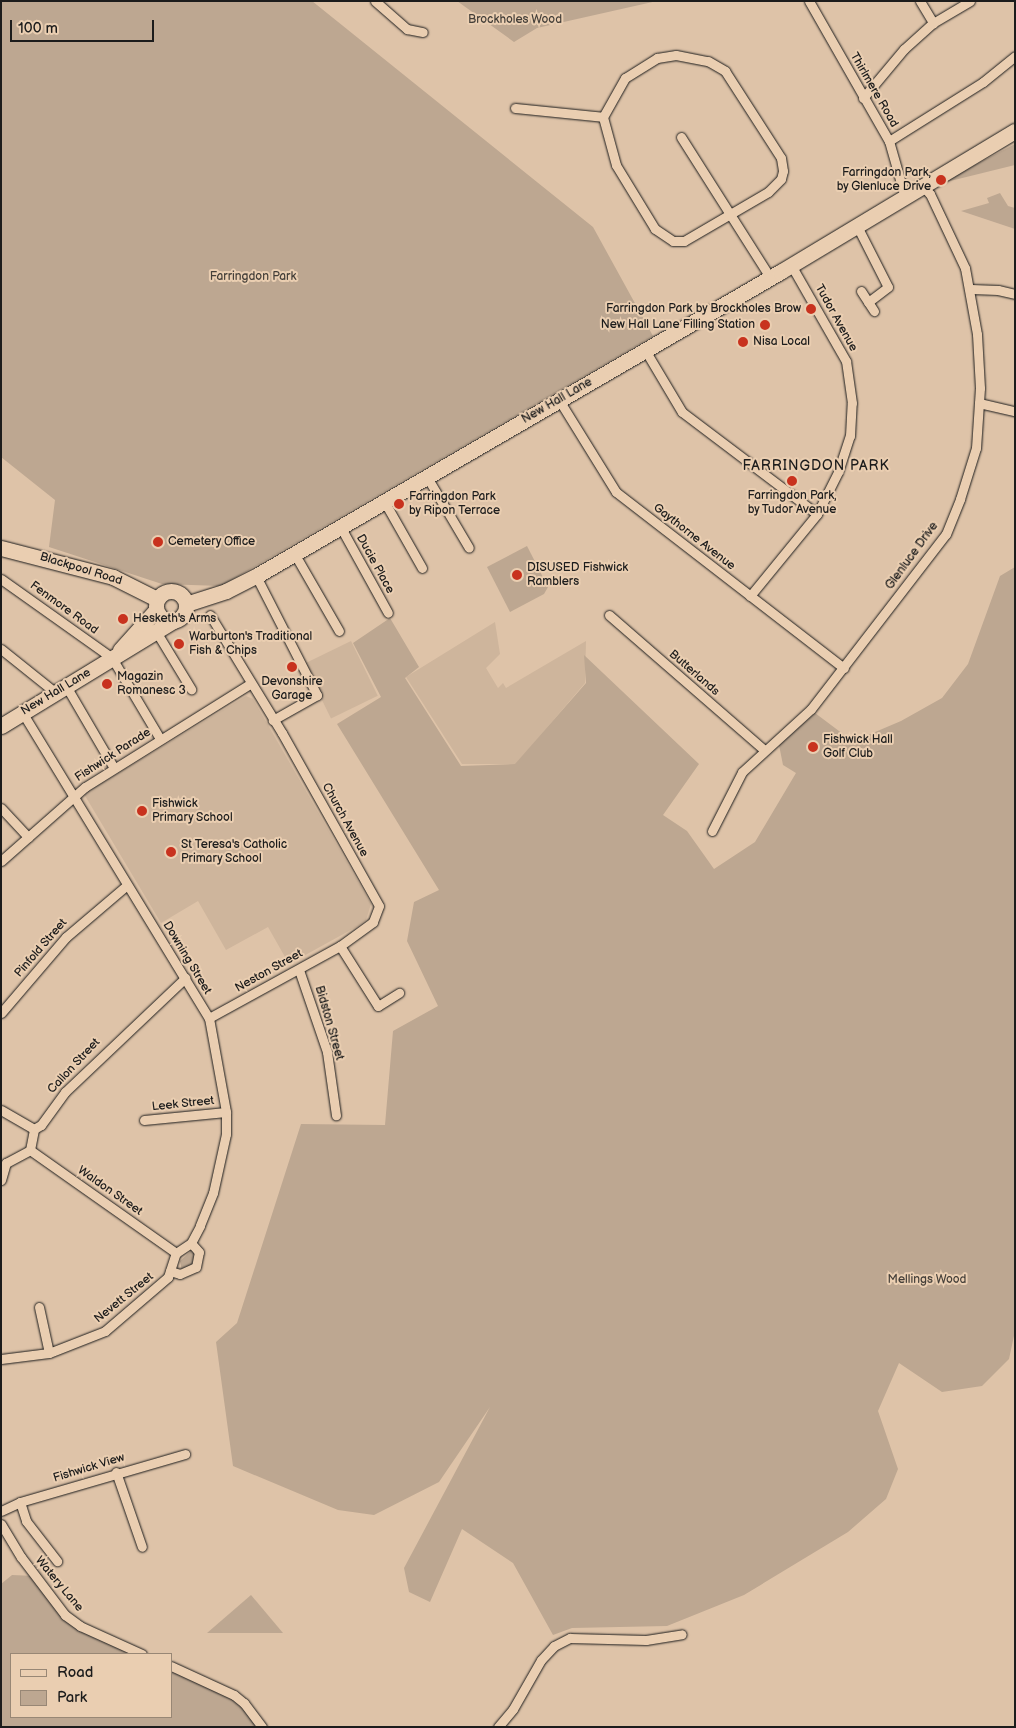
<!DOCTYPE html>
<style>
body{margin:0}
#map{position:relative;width:1016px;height:1728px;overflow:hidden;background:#dec3a8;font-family:"Balsamiq Sans",sans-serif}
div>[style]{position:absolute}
.built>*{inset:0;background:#ceb59c;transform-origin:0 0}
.green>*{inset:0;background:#bda791}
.roads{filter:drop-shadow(0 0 1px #1c1c1c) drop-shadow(0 0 1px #1c1c1c)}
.street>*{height:9px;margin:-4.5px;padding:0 4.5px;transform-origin:4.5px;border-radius:4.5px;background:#eaceb1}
.highway>*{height:15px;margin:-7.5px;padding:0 7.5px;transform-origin:7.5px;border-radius:7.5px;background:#eaceb1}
.highway>.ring{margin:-7.5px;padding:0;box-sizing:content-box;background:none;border:15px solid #eaceb1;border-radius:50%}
.dots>*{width:14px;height:14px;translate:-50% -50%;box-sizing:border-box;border:2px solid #eaceb1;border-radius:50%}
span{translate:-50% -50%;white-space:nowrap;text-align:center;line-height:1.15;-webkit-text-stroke:4px #eaceb1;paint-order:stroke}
.park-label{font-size:12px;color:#443f39}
.street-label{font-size:12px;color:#1c1c1c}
.poi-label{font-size:12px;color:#1c1c1c}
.right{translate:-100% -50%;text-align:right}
.left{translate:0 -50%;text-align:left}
.neighbourhood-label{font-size:14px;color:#1c1c1c;letter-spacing:1px}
.frame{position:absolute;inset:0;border:2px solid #1c1c1c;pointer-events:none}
.legend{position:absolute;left:10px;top:1653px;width:162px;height:65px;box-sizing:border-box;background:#eaceb1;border:1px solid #988775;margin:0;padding:6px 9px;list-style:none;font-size:15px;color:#1c1c1c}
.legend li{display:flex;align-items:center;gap:10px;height:25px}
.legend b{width:25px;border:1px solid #988775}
.scale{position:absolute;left:10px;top:20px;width:144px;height:22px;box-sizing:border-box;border:2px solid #1c1c1c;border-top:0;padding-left:6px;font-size:15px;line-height:18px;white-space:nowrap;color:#1c1c1c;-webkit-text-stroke:4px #eaceb1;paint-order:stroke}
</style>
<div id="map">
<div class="built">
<i style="clip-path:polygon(495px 622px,500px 654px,486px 668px,498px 688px,503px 683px,506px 688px,586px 641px,585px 683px,516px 764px,462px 764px,406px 677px)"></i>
<i style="left:351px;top:641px;width:61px;height:52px;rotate:64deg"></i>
<i style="clip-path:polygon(246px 696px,253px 699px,371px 904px,366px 920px,358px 926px,289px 964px,268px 927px,226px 950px,198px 901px,161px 923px,84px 794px)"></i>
</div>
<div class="green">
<i style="clip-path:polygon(1px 1px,312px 1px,593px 227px,653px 336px,221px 586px,162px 584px,49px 547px,55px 500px,1px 457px)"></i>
<i style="clip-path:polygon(457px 1px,657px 1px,537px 28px,514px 42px)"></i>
<i style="clip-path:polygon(1015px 144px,1015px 165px,946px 182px,954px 176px)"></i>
<i style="clip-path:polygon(1000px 193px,1008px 206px,1015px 208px,1015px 229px,961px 211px,989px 203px,987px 198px)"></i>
<i style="clip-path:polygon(527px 546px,548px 587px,544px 594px,510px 612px,487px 567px)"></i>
<i style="clip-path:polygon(1015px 567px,1015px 1331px,1009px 1359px,982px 1386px,942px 1392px,899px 1363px,878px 1411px,898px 1469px,886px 1499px,848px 1532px,744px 1595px,667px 1626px,572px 1628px,553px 1635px,513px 1563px,462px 1529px,430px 1602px,409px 1592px,404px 1568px,490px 1407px,439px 1482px,374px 1515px,338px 1510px,233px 1466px,216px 1342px,237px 1323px,301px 1124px,385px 1125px,393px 1031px,438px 1006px,407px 941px,414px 902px,439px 890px,337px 724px,381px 697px,353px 643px,390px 618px,419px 667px,405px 678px,461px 766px,515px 764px,586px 683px,584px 655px,699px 764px,663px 815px,687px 831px,714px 869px,755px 842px,796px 773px,783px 765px,779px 745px,815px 713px,847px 737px,861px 738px,901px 721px,942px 698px,968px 664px,1000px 576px)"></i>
<i style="clip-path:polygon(191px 1251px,195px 1252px,192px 1267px,182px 1271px,180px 1261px)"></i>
<i style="clip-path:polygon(12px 1575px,35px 1576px,65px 1615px,140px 1654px,11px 1654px,11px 1717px,171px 1717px,171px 1669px,244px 1703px,264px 1727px,1px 1727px,1px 1584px)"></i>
<i style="clip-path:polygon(251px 1595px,283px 1633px,207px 1633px)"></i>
</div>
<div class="roads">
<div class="street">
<i style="left:375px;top:1px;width:43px;rotate:41.2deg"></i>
<i style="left:407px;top:29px;width:16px;rotate:11deg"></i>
<i style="left:809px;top:1px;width:161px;rotate:60.3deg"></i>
<i style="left:889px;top:141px;width:58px;rotate:74.1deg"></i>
<i style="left:920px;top:1px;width:26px;rotate:59deg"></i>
<i style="left:676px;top:55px;width:33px;rotate:11deg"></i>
<i style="left:708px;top:61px;width:20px;rotate:30deg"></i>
<i style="left:725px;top:71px;width:103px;rotate:57.2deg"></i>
<i style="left:781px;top:158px;width:13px;rotate:81deg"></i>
<i style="left:783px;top:171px;width:8px;rotate:104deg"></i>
<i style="left:781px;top:179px;width:18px;rotate:135deg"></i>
<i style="left:768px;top:192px;width:97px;rotate:149.7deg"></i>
<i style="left:684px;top:241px;width:11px;rotate:180deg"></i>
<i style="left:673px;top:241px;width:22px;rotate:-146deg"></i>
<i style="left:655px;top:229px;width:75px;rotate:-121.4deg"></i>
<i style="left:616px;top:165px;width:50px;rotate:-105.2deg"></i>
<i style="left:603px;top:117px;width:45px;rotate:-60.6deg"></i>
<i style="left:625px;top:78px;width:38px;rotate:-32deg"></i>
<i style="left:657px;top:58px;width:19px;rotate:-9deg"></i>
<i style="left:863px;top:98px;width:64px;rotate:-50.1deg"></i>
<i style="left:904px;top:49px;width:39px;rotate:-42deg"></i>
<i style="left:933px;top:23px;width:43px;rotate:-30.7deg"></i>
<i style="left:515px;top:108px;width:88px;rotate:5.8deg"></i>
<i style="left:681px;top:137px;width:166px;rotate:57.6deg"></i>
<i style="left:889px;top:141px;width:111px;rotate:-32.1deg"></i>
<i style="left:983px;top:82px;width:41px;rotate:-39.1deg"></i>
<i style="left:857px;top:226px;width:68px;rotate:63.1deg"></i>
<i style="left:888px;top:287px;width:25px;rotate:143deg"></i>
<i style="left:971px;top:289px;width:27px;rotate:2deg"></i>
<i style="left:998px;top:290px;width:17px;rotate:13deg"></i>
<i style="left:861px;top:291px;width:24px;rotate:57deg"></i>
<i style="left:645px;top:350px;width:72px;rotate:59.2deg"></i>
<i style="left:682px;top:412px;width:169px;rotate:37.1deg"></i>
<i style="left:559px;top:400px;width:108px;rotate:58.2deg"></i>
<i style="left:616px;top:492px;width:288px;rotate:37.7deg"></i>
<i style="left:979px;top:403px;width:37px;rotate:13deg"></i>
<i style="left:427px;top:477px;width:82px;rotate:59.4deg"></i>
<i style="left:384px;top:501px;width:77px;rotate:60.4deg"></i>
<i style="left:340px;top:526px;width:99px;rotate:61.1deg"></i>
<i style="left:294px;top:553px;width:90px;rotate:60deg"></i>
<i style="left:256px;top:576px;width:134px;rotate:62.9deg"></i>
<i style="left:317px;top:695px;width:51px;rotate:150.4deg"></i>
<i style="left:1px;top:579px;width:136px;rotate:35.4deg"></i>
<i style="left:112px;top:658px;width:94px;rotate:59.3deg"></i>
<i style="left:750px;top:596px;width:106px;rotate:-50.7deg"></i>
<i style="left:817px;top:514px;width:47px;rotate:-63.4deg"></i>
<i style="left:838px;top:472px;width:38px;rotate:-72deg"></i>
<i style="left:850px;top:436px;width:33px;rotate:-87deg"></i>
<i style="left:852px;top:403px;width:42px;rotate:-98.1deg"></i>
<i style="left:846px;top:361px;width:111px;rotate:-119.8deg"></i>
<i style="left:210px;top:615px;width:138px;rotate:58.6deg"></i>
<i style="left:282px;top:733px;width:198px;rotate:60.7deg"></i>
<i style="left:379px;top:906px;width:17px;rotate:111deg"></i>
<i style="left:373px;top:922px;width:41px;rotate:144deg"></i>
<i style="left:340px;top:946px;width:71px;rotate:57.7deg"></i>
<i style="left:378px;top:1006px;width:25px;rotate:-32deg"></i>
<i style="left:609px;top:615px;width:204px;rotate:41deg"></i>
<i style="left:157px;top:633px;width:66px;rotate:58.7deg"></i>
<i style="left:1px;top:649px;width:70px;rotate:38.7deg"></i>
<i style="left:66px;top:686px;width:95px;rotate:59.7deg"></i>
<i style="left:22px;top:712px;width:359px;rotate:58.6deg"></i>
<i style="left:209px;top:1018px;width:96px;rotate:79.7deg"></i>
<i style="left:226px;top:1112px;width:22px;rotate:90deg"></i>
<i style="left:226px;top:1134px;width:60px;rotate:102.4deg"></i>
<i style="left:213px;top:1193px;width:35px;rotate:112deg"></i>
<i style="left:200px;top:1226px;width:19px;rotate:118deg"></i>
<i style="left:191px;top:1243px;width:18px;rotate:146deg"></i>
<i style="left:1px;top:808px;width:40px;rotate:47deg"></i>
<i style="left:712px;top:831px;width:66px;rotate:-63deg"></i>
<i style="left:742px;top:772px;width:93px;rotate:-42.4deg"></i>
<i style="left:811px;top:709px;width:221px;rotate:-52.4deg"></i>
<i style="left:946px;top:534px;width:38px;rotate:-68deg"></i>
<i style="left:960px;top:499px;width:53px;rotate:-72.6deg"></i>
<i style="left:976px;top:448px;width:60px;rotate:-86.2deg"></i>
<i style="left:980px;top:388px;width:54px;rotate:-93.2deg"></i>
<i style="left:977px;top:334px;width:67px;rotate:-100.3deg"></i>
<i style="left:965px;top:268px;width:82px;rotate:-115.3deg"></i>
<i style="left:930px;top:194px;width:10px;rotate:-135deg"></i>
<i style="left:1px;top:861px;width:112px;rotate:-41.4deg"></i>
<i style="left:85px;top:787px;width:195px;rotate:-32deg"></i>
<i style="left:299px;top:970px;width:87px;rotate:71.1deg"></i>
<i style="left:327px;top:1052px;width:64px;rotate:81.9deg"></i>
<i style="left:1px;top:1013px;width:100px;rotate:-49.5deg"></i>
<i style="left:66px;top:937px;width:80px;rotate:-40.4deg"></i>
<i style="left:209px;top:1018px;width:149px;rotate:-28.8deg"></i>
<i style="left:1px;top:1110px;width:38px;rotate:30deg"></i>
<i style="left:144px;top:1120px;width:82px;rotate:-5.6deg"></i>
<i style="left:30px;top:1150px;width:179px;rotate:35.2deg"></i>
<i style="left:6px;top:1163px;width:27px;rotate:-28deg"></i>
<i style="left:30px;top:1150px;width:21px;rotate:-79deg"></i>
<i style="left:34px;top:1129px;width:8px;rotate:-30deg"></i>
<i style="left:41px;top:1125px;width:41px;rotate:-54deg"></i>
<i style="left:65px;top:1092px;width:166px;rotate:-43.5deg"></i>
<i style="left:1px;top:1180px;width:18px;rotate:-74deg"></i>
<i style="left:170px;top:1271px;width:10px;rotate:17deg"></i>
<i style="left:180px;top:1274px;width:17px;rotate:-24deg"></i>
<i style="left:196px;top:1267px;width:15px;rotate:-79deg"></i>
<i style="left:199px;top:1252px;width:12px;rotate:-132deg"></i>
<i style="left:39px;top:1307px;width:47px;rotate:77.7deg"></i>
<i style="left:1px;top:1359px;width:48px;rotate:-7.1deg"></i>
<i style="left:49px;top:1353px;width:60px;rotate:-21.4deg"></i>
<i style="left:105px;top:1331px;width:83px;rotate:-40.6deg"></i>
<i style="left:168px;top:1277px;width:25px;rotate:-72deg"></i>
<i style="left:116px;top:1472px;width:79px;rotate:70.9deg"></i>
<i style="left:20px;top:1502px;width:20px;rotate:72deg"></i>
<i style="left:26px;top:1521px;width:51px;rotate:52.2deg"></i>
<i style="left:1px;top:1511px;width:21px;rotate:-25deg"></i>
<i style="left:20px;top:1502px;width:172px;rotate:-16.2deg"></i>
<i style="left:1px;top:1524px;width:39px;rotate:59deg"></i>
<i style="left:21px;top:1557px;width:73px;rotate:52.8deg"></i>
<i style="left:65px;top:1615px;width:19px;rotate:36deg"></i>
<i style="left:80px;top:1626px;width:68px;rotate:24.3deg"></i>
<i style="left:171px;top:1666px;width:69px;rotate:24.7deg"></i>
<i style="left:234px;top:1695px;width:13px;rotate:39deg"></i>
<i style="left:244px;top:1703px;width:30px;rotate:53deg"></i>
<i style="left:498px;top:1727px;width:23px;rotate:-50deg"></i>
<i style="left:513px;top:1709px;width:56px;rotate:-60.3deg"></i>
<i style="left:541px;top:1660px;width:19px;rotate:-47deg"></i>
<i style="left:554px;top:1646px;width:18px;rotate:-27deg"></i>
<i style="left:570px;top:1638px;width:76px;rotate:1.5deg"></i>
<i style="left:646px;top:1640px;width:36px;rotate:-9deg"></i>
</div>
<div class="highway">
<i style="left:1px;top:548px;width:116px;rotate:14.5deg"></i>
<i style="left:113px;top:577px;width:49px;rotate:26.6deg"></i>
<i class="ring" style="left:156px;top:591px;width:15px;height:15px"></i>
<i style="left:186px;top:604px;width:42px;rotate:-18deg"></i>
<i style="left:226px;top:591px;width:34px;rotate:-27deg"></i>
<i style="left:256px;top:576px;width:606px;rotate:-30.12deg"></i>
<i style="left:780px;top:272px;width:274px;rotate:-31deg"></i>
<i style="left:120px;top:650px;width:54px;rotate:-48deg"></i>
<i style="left:1px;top:726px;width:202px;rotate:-31.4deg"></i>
</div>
</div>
<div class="dots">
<i style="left:941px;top:180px;background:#c8321e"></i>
<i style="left:811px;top:309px;background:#c8321e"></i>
<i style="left:765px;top:325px;background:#c8321e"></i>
<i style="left:743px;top:342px;background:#c8321e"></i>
<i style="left:792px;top:481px;background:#c8321e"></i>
<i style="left:399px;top:504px;background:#c8321e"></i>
<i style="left:158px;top:542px;background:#c8321e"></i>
<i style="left:517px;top:575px;background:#c8321e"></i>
<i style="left:123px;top:619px;background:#c8321e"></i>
<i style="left:179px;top:644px;background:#c8321e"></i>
<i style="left:292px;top:667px;background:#c8321e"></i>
<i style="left:107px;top:684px;background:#c8321e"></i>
<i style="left:813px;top:747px;background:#c8321e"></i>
<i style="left:142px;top:811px;background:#c8321e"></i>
<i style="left:171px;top:852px;background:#c8321e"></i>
</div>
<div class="park-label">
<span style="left:515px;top:20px">Brockholes Wood</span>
<span style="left:253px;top:277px">Farringdon Park</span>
<span style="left:927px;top:1280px">Mellings Wood</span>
</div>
<div class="street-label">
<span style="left:874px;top:90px;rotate:60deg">Thirlmere Road</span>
<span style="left:836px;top:318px;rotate:61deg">Tudor Avenue</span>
<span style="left:557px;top:401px;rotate:-30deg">New Hall Lane</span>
<span style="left:694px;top:537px;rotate:38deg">Gaythorne Avenue</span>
<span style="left:912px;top:556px;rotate:-54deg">Glenluce Drive</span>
<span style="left:375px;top:564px;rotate:61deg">Ducie Place</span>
<span style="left:81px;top:569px;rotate:17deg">Blackpool Road</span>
<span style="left:64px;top:608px;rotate:36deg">Fenmore Road</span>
<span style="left:694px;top:673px;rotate:41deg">Butterlands</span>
<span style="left:56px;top:692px;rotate:-31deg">New Hall Lane</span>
<span style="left:113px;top:755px;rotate:-33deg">Fishwick Parade</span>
<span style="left:345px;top:820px;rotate:61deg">Church Avenue</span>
<span style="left:41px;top:948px;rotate:-49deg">Pinfold Street</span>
<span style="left:187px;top:958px;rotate:59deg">Downing Street</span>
<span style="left:269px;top:971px;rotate:-29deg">Neston Street</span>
<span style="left:329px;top:1023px;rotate:74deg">Bidston Street</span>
<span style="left:74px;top:1066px;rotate:-47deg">Callon Street</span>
<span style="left:183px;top:1104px;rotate:-6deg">Leek Street</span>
<span style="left:110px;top:1191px;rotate:35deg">Waldon Street</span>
<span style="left:124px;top:1298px;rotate:-39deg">Nevett Street</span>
<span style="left:89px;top:1468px;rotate:-17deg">Fishwick View</span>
<span style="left:59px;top:1584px;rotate:50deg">Watery Lane</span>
</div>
<div class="poi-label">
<span class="right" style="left:931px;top:180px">Farringdon Park,<br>by Glenluce Drive</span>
<span class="right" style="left:801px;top:309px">Farringdon Park by Brockholes Brow</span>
<span class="right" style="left:755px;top:325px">New Hall Lane Filling Station</span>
<span class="left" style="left:753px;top:342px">Nisa Local</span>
<span style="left:792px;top:503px">Farringdon Park,<br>by Tudor Avenue</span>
<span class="left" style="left:409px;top:504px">Farringdon Park<br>by Ripon Terrace</span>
<span class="left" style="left:168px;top:542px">Cemetery Office</span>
<span class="left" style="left:527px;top:575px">DISUSED Fishwick<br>Ramblers</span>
<span class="left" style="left:133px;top:619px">Hesketh's Arms</span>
<span class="left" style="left:189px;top:644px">Warburton's Traditional<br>Fish &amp; Chips</span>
<span class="left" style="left:117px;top:684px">Magazin<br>Romanesc 3</span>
<span style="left:292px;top:689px">Devonshire<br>Garage</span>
<span class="left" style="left:823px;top:747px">Fishwick Hall<br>Golf Club</span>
<span class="left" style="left:152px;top:811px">Fishwick<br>Primary School</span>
<span class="left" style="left:181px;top:852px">St Teresa's Catholic<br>Primary School</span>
</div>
<div class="neighbourhood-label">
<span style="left:816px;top:466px">FARRINGDON PARK</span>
</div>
<div class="frame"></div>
<ul class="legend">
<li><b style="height:6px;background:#eaceb1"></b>Road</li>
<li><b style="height:14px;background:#bda791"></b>Park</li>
</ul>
<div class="scale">100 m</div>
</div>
